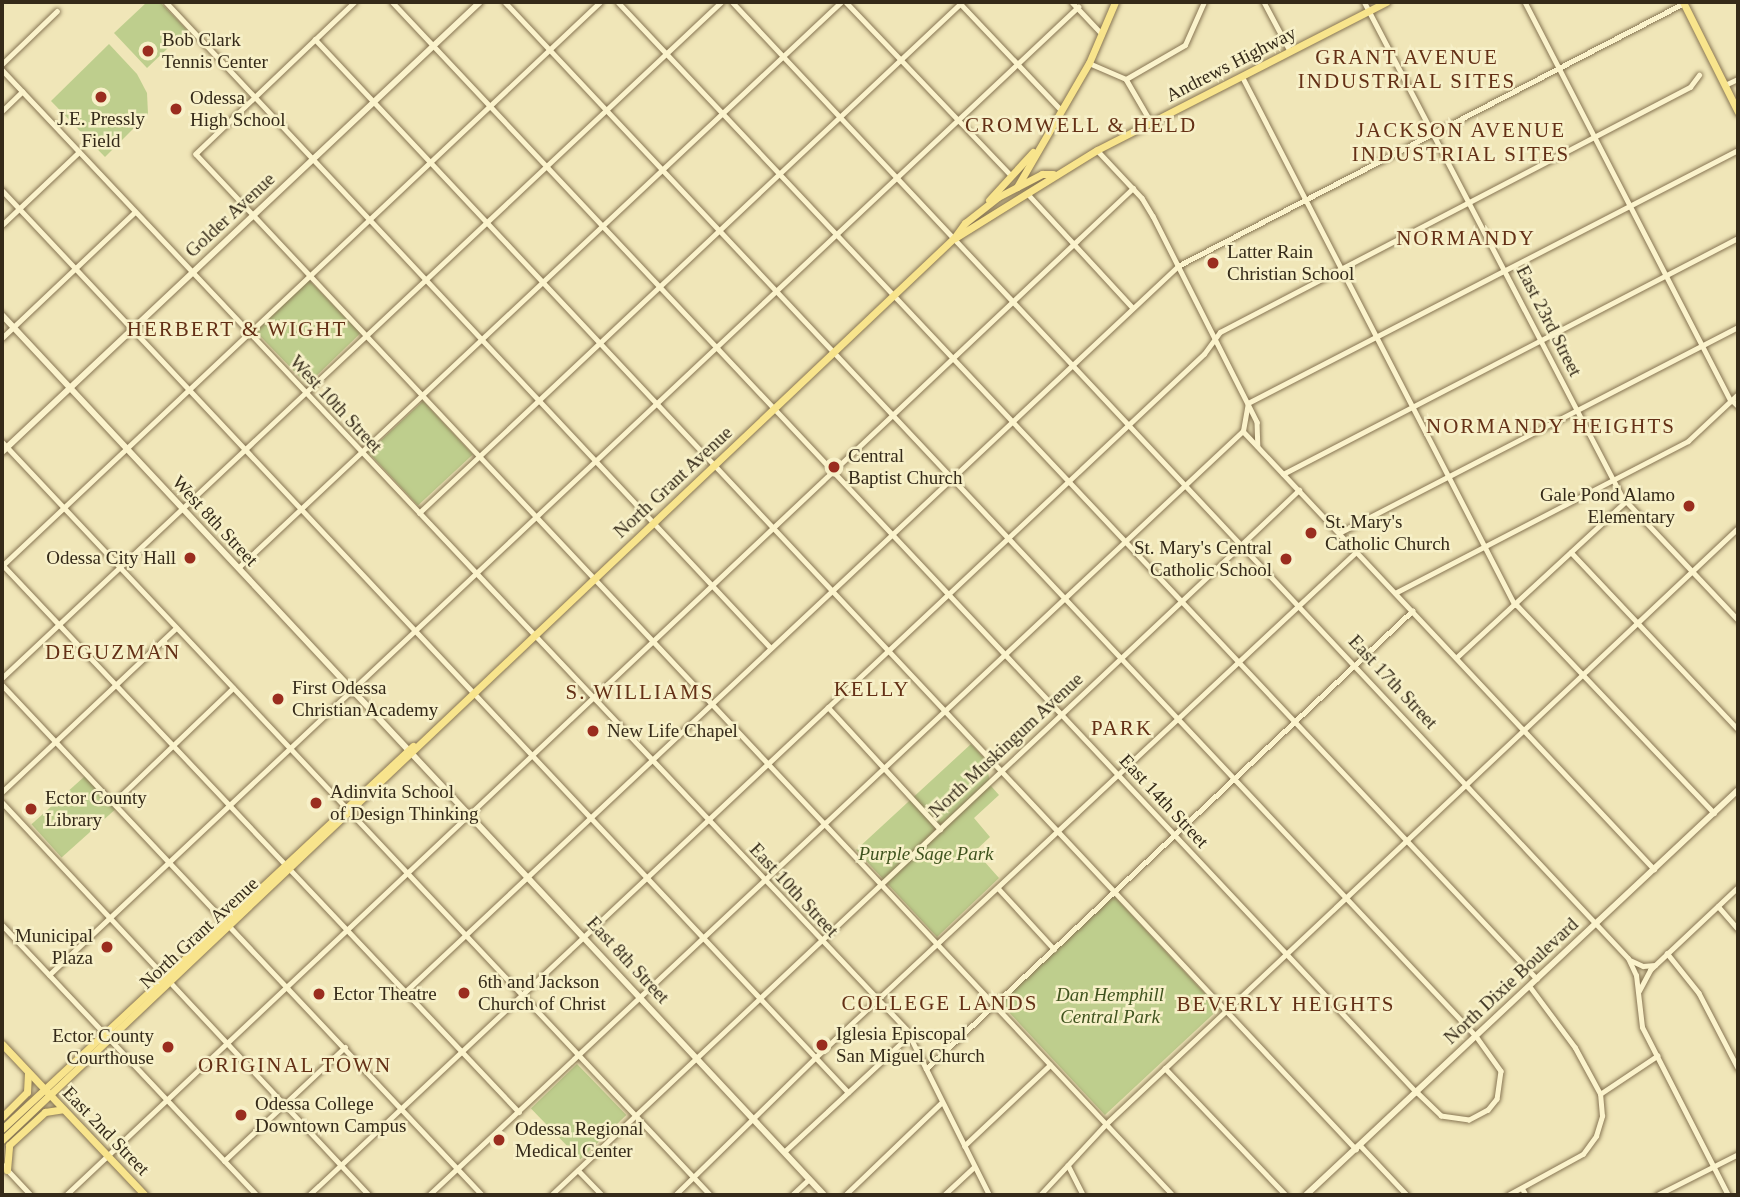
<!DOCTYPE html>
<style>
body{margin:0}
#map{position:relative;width:1740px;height:1197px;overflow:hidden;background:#f0e6b8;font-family:Georgia,serif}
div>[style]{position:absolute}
.green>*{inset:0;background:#bece8d;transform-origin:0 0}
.roads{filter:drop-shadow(0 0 2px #877553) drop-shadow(0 0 2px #877553)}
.minor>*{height:4.5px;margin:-2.25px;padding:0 2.25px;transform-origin:2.25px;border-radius:2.25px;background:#fbf3cc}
.tertiary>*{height:5px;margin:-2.5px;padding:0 2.5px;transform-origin:2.5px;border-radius:2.5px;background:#fbf3cc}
.secondary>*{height:6px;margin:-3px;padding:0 3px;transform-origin:3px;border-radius:3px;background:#fbf3cc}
.primary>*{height:7px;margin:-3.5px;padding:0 3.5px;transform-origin:3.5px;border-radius:3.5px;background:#f8e48c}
.dots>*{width:19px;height:19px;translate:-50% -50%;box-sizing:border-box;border:4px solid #f7f0c8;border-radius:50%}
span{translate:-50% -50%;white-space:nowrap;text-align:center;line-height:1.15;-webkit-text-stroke:5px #f7f0c8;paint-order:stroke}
.poi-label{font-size:19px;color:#352a19}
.left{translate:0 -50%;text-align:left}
.right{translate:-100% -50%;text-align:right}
.street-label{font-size:19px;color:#352a19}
.park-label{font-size:19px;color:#3f531e;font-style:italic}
.neighbourhood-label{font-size:21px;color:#643016;letter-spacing:2px}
.frame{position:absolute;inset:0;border:4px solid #352a19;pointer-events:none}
</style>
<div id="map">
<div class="green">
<i style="clip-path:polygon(147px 2px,160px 2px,187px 30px,147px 68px,114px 33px)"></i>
<i style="clip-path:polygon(109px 44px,137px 74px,147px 93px,148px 114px,105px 157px,51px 101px)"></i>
<i style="left:309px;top:280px;width:74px;height:74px;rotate:46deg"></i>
<i style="left:423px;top:401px;width:73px;height:75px;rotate:47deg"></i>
<i style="clip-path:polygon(971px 744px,985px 759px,991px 786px,999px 795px,974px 818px,990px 837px,975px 851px,999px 878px,937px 937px,856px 850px)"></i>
<i style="left:85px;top:776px;width:45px;height:72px;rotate:48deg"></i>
<i style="left:1114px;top:896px;width:154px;height:156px;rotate:47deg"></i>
<i style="left:577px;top:1064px;width:71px;height:64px;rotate:46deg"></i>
</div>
<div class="roads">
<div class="minor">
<i style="left:166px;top:2px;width:885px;rotate:46.88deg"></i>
<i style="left:355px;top:2px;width:220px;rotate:136.3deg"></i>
<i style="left:196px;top:154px;width:1428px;rotate:46.82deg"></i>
<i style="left:505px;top:2px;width:1418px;rotate:46.8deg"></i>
<i style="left:1476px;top:1036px;width:43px;rotate:54.5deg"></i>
<i style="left:1501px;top:1071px;width:28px;rotate:98deg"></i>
<i style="left:1497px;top:1099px;width:14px;rotate:129deg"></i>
<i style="left:1488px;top:1110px;width:21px;rotate:152deg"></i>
<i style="left:1469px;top:1120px;width:28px;rotate:-172deg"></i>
<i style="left:1441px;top:1116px;width:35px;rotate:-136deg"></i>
<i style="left:618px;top:2px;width:1341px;rotate:46.75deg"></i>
<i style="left:846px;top:2px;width:238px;rotate:46.4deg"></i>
<i style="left:959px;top:2px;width:149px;rotate:46.6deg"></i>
<i style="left:1072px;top:2px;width:44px;rotate:46.8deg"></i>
<i style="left:1264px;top:2px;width:55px;rotate:62deg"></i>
<i style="left:1525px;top:2px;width:449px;rotate:62.7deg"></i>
<i style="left:315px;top:39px;width:1522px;rotate:46.84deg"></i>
<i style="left:1089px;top:63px;width:40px;rotate:23.4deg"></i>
<i style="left:1126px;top:79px;width:50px;rotate:59.8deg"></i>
<i style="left:2px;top:64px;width:76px;rotate:-43.9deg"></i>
<i style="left:1242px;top:76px;width:595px;rotate:62.7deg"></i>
<i style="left:1126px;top:79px;width:68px;rotate:-30deg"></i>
<i style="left:1185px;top:45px;width:47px;rotate:-66.2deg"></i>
<i style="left:1725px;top:85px;width:14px;rotate:-25deg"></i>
<i style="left:2px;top:111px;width:28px;rotate:-44deg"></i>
<i style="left:1098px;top:151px;width:64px;rotate:46.9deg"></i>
<i style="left:1142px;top:198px;width:21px;rotate:59deg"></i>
<i style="left:1153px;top:216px;width:231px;rotate:63.2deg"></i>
<i style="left:1257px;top:422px;width:24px;rotate:88deg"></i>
<i style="left:2px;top:190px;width:1237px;rotate:46.83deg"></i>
<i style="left:1027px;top:193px;width:156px;rotate:47.3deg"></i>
<i style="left:2px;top:225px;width:106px;rotate:-43.5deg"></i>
<i style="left:2px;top:338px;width:183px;rotate:-43.5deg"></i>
<i style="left:1732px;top:400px;width:8px;rotate:45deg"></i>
<i style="left:1248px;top:403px;width:551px;rotate:-27.31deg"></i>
<i style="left:1243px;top:431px;width:601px;rotate:46.82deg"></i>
<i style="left:1283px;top:474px;width:513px;rotate:-27.41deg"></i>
<i style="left:419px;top:513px;width:746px;rotate:-43.26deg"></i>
<i style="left:1339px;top:533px;width:449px;rotate:-27.3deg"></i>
<i style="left:1241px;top:545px;width:80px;rotate:-43.5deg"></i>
<i style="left:1571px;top:552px;width:243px;rotate:46.7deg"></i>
<i style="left:3px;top:565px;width:752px;rotate:46.67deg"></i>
<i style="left:2px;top:566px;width:822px;rotate:-43.32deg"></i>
<i style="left:238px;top:568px;width:827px;rotate:-43.19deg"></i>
<i style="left:1395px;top:593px;width:330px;rotate:-27.4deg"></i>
<i style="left:1688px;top:441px;width:69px;rotate:-43.2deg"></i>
<i style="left:1516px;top:604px;width:288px;rotate:46.5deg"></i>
<i style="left:1456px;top:658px;width:231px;rotate:-42.7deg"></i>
<i style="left:2px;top:678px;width:987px;rotate:-43.23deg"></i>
<i style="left:828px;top:707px;width:166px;rotate:47.4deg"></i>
<i style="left:2px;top:792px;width:239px;rotate:-43.3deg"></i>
<i style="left:2px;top:802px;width:538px;rotate:46.96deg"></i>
<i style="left:113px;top:803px;width:166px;rotate:-43.8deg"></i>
<i style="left:998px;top:888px;width:83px;rotate:47.4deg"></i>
<i style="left:1718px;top:906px;width:30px;rotate:49deg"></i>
<i style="left:1667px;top:953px;width:51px;rotate:51.3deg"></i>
<i style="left:1699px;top:993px;width:85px;rotate:62.5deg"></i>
<i style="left:1630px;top:960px;width:14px;rotate:25deg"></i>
<i style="left:1643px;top:966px;width:12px;rotate:-5deg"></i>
<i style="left:49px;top:975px;width:1413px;rotate:-43.25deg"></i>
<i style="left:1639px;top:991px;width:24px;rotate:-62deg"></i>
<i style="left:1650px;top:970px;width:121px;rotate:-43.3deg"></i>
<i style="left:405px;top:992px;width:1060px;rotate:-43.2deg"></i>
<i style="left:1178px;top:266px;width:570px;rotate:-27.46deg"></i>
<i style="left:1165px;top:1068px;width:175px;rotate:46.4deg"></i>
<i style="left:926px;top:1069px;width:668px;rotate:-43.3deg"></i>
<i style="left:1600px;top:1094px;width:69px;rotate:-33.7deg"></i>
<i style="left:1360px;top:1145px;width:69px;rotate:46.8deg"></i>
<i style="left:964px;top:1146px;width:118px;rotate:-43.3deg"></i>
<i style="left:784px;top:1152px;width:171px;rotate:-42.9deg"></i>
<i style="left:224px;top:1161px;width:166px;rotate:-43.3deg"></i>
<i style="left:2px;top:1164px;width:42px;rotate:46.9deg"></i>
<i style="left:1068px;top:1165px;width:34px;rotate:63deg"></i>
<i style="left:578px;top:1170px;width:35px;rotate:46deg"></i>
<i style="left:1522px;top:1188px;width:8px;rotate:60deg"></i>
<i style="left:66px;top:1195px;width:1467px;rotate:-43.34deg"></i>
<i style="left:309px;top:1195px;width:1228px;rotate:-43.22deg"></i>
<i style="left:1204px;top:354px;width:27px;rotate:-54deg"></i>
<i style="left:1220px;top:332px;width:530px;rotate:-27.53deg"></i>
<i style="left:1690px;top:87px;width:15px;rotate:-53deg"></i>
<i style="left:429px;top:1195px;width:1116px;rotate:-43.19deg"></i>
<i style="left:1243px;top:431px;width:28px;rotate:-80deg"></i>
<i style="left:675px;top:1195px;width:197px;rotate:-44.4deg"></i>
<i style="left:816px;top:1057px;width:739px;rotate:-43.08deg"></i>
<i style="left:792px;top:1195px;width:23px;rotate:-43deg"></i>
<i style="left:845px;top:1195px;width:134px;rotate:-43.8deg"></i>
<i style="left:944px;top:1195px;width:41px;rotate:-43deg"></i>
<i style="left:1040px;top:1195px;width:97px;rotate:-47.1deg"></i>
<i style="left:1106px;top:1124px;width:869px;rotate:-43.32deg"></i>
<i style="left:1508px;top:1195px;width:85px;rotate:-28.7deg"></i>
<i style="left:1583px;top:1154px;width:22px;rotate:-54deg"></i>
<i style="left:1596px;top:1136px;width:21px;rotate:-73deg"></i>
<i style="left:1602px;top:1116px;width:22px;rotate:-95deg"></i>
<i style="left:1600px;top:1094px;width:52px;rotate:-118.5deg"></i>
<i style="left:1575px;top:1048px;width:77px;rotate:-126.6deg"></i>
</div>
<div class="tertiary">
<i style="left:392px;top:2px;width:1496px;rotate:46.79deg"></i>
<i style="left:732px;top:2px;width:1310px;rotate:46.86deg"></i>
<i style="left:1628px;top:958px;width:19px;rotate:65deg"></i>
<i style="left:1636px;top:975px;width:52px;rotate:83.4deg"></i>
<i style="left:1642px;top:1027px;width:189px;rotate:62.9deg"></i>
<i style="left:1364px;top:2px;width:558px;rotate:62.47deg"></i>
<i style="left:1622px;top:497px;width:169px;rotate:46.7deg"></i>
<i style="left:2px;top:70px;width:1318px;rotate:46.69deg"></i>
<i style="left:906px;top:1029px;width:186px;rotate:63.4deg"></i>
<i style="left:2px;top:442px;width:1034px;rotate:46.76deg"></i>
<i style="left:2px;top:685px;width:700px;rotate:46.74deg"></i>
<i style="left:2px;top:925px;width:371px;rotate:46.7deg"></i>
<i style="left:551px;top:1195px;width:948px;rotate:-43.29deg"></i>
<i style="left:1657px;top:1195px;width:91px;rotate:-26.8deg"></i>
</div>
<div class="secondary">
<i style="left:2px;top:315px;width:1204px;rotate:46.95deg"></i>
<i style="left:2px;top:452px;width:656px;rotate:-43.27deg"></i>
<i style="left:1306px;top:1195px;width:592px;rotate:-43.15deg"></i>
</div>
<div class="primary">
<i style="left:1683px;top:2px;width:123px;rotate:63.4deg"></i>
<i style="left:1017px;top:187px;width:143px;rotate:-59.9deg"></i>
<i style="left:1089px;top:63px;width:66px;rotate:-66.9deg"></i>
<i style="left:989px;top:200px;width:65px;rotate:-47.5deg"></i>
<i style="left:955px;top:238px;width:167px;rotate:-31.8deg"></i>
<i style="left:1097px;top:150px;width:325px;rotate:-27.1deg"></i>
<i style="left:2px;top:1044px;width:208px;rotate:46.6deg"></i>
<i style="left:2px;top:1117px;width:35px;rotate:-45deg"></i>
<i style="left:27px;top:1092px;width:19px;rotate:-87deg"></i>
<i style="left:2px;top:1129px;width:562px;rotate:-42.98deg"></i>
<i style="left:2px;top:1140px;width:1311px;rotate:-43.46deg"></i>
<i style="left:954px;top:238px;width:19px;rotate:-54deg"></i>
<i style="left:965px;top:223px;width:42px;rotate:-38.2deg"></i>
<i style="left:998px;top:197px;width:50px;rotate:-27.6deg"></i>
<i style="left:1042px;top:174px;width:11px"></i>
<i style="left:7px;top:1170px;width:25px;rotate:-85deg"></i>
<i style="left:9px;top:1145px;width:49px;rotate:-42.5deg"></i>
<i style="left:45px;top:1112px;width:18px;rotate:-9deg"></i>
</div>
</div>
<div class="dots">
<i style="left:148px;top:51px;background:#9a2d1f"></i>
<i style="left:101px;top:97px;background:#9a2d1f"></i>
<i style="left:176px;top:109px;background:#9a2d1f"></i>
<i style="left:1213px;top:263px;background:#9a2d1f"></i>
<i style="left:834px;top:467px;background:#9a2d1f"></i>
<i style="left:1689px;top:506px;background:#9a2d1f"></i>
<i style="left:1311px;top:533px;background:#9a2d1f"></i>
<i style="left:190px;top:558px;background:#9a2d1f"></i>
<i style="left:1286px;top:559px;background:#9a2d1f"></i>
<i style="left:278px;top:699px;background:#9a2d1f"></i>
<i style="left:593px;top:731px;background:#9a2d1f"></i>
<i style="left:316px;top:803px;background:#9a2d1f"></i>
<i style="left:31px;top:809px;background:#9a2d1f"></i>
<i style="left:107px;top:947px;background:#9a2d1f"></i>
<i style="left:464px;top:993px;background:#9a2d1f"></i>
<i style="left:319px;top:994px;background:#9a2d1f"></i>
<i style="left:822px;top:1045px;background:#9a2d1f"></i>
<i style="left:168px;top:1047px;background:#9a2d1f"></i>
<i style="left:241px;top:1115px;background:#9a2d1f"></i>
<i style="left:499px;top:1140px;background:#9a2d1f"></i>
</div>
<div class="poi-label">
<span class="left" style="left:162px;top:51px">Bob Clark<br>Tennis Center</span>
<span class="left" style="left:190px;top:109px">Odessa<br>High School</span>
<span style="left:101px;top:130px">J.E. Pressly<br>Field</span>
<span class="left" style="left:1227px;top:263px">Latter Rain<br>Christian School</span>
<span class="left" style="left:848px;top:467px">Central<br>Baptist Church</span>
<span class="right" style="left:1675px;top:506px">Gale Pond Alamo<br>Elementary</span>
<span class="left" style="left:1325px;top:533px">St. Mary's<br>Catholic Church</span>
<span class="right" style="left:1272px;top:559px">St. Mary's Central<br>Catholic School</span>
<span class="right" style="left:176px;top:558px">Odessa City Hall</span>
<span class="left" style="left:292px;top:699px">First Odessa<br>Christian Academy</span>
<span class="left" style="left:607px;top:731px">New Life Chapel</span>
<span class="left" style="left:330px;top:803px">Adinvita School<br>of Design Thinking</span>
<span class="left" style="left:45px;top:809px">Ector County<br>Library</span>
<span class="right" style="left:93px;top:947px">Municipal<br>Plaza</span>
<span class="left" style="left:478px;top:993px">6th and Jackson<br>Church of Christ</span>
<span class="left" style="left:333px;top:994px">Ector Theatre</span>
<span class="left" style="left:836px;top:1045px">Iglesia Episcopal<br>San Miguel Church</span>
<span class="right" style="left:154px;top:1047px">Ector County<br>Courthouse</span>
<span class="left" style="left:255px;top:1115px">Odessa College<br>Downtown Campus</span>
<span class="left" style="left:515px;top:1140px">Odessa Regional<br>Medical Center</span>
</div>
<div class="street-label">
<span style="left:1231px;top:64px;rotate:-27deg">Andrews Highway</span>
<span style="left:230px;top:215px;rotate:-43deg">Golder Avenue</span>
<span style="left:1549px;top:321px;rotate:63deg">East 23rd Street</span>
<span style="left:336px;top:404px;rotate:47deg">West 10th Street</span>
<span style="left:673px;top:482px;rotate:-43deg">North Grant Avenue</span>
<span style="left:215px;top:521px;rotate:47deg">West 8th Street</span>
<span style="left:1393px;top:682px;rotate:47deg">East 17th Street</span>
<span style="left:1006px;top:745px;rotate:-43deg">North Muskingum Avenue</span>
<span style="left:1164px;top:801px;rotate:47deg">East 14th Street</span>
<span style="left:794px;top:890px;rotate:47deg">East 10th Street</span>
<span style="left:199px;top:933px;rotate:-43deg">North Grant Avenue</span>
<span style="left:628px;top:960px;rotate:47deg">East 8th Street</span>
<span style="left:1511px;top:981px;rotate:-43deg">North Dixie Boulevard</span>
<span style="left:106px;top:1131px;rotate:46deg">East 2nd Street</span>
</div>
<div class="park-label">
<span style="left:926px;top:854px">Purple Sage Park</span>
<span style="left:1110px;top:1006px">Dan Hemphill<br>Central Park</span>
</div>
<div class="neighbourhood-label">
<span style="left:1407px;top:69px">GRANT AVENUE<br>INDUSTRIAL SITES</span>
<span style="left:1081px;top:125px">CROMWELL &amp; HELD</span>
<span style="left:1461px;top:142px">JACKSON AVENUE<br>INDUSTRIAL SITES</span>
<span style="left:1466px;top:238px">NORMANDY</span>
<span style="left:237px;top:329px">HERBERT &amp; WIGHT</span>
<span style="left:1551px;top:426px">NORMANDY HEIGHTS</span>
<span style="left:113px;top:652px">DEGUZMAN</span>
<span style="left:872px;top:689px">KELLY</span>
<span style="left:640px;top:692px">S. WILLIAMS</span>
<span style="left:1122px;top:728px">PARK</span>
<span style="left:940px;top:1003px">COLLEGE LANDS</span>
<span style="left:1286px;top:1004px">BEVERLY HEIGHTS</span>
<span style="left:295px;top:1065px">ORIGINAL TOWN</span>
</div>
<div class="frame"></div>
</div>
